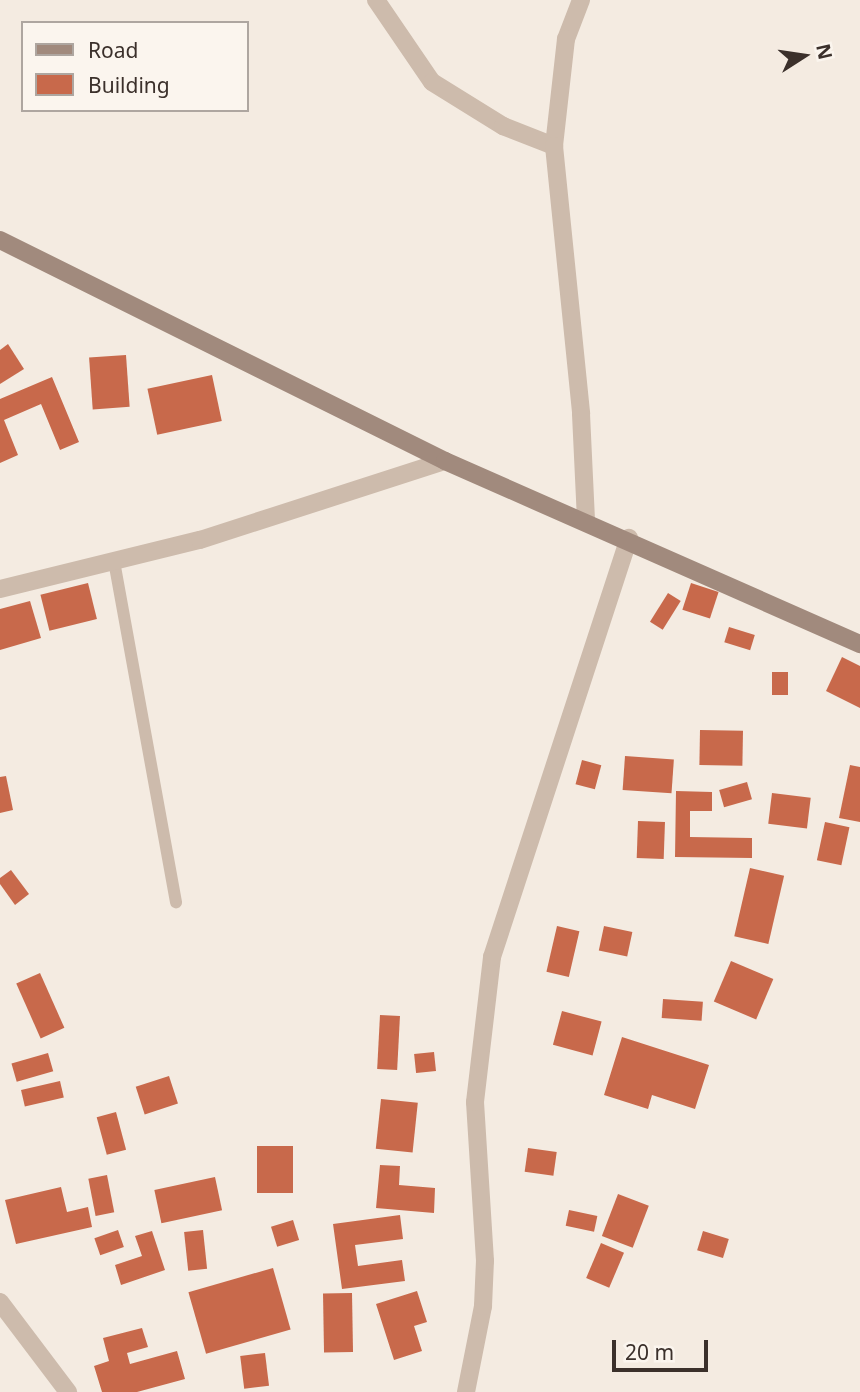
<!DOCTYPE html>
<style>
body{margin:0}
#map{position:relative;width:860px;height:1392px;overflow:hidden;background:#f4ebe1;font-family:"Noto Sans",sans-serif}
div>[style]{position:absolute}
.building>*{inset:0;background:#c8694b;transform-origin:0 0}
.lane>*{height:12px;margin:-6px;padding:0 6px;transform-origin:6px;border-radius:6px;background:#cdbbac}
.street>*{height:18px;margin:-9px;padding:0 9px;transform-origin:9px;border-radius:9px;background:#cdbbac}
.secondary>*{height:18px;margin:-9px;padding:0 9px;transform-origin:9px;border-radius:9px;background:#a18a7d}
span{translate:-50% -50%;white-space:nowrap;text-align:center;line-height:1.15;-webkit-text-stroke:7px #fbf5ee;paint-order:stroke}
.legend{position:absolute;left:21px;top:21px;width:228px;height:91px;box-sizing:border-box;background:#fbf5ee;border:2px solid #aea6a0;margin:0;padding:9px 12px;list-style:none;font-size:21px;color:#3b302b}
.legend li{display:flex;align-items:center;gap:14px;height:35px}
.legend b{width:35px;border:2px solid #aea6a0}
.north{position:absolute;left:769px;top:21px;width:70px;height:70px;-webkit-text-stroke:5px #fbf5ee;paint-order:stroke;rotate:78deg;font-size:19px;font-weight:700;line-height:28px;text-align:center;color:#3b302b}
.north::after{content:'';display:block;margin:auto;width:24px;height:32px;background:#3b302b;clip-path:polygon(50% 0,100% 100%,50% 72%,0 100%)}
.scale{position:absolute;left:612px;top:1340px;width:96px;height:32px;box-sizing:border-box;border:4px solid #3b302b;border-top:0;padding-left:9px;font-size:21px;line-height:24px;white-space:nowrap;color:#3b302b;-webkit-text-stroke:5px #fbf5ee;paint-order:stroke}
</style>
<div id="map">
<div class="building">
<i style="clip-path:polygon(8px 344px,24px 369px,0 384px,0 350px)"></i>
<i style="left:126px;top:355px;width:52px;height:37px;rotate:86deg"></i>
<i style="left:212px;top:375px;width:47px;height:66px;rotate:78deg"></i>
<i style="clip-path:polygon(52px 377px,79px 442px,60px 450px,41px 404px,4px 420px,18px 455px,0 463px,0 399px)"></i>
<i style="left:88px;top:583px;width:37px;height:49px;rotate:76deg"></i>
<i style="left:691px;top:583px;width:29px;height:28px;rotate:18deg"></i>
<i style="left:668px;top:593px;width:15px;height:34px;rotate:32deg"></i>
<i style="clip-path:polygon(30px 601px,41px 638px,0 650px,0 609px)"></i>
<i style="left:729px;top:627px;width:27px;height:16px;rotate:17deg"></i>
<i style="clip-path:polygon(842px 657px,860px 666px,860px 708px,826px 691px)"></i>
<i style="left:772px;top:672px;width:16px;height:23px"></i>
<i style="left:700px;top:730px;width:43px;height:35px;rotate:1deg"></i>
<i style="left:625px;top:756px;width:49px;height:34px;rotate:4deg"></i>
<i style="left:582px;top:760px;width:20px;height:25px;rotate:15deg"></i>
<i style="clip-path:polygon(850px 765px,860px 767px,860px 822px,839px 818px)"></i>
<i style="clip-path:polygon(6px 776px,13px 810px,0 813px,0 777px)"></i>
<i style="left:747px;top:782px;width:18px;height:29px;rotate:74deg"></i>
<i style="clip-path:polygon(676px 791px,712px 792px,712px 811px,690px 811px,690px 837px,752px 838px,752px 858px,675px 857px)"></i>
<i style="left:772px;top:793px;width:39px;height:31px;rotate:7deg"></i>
<i style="left:638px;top:821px;width:27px;height:37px;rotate:2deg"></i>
<i style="left:825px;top:822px;width:25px;height:39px;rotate:12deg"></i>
<i style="left:750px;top:868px;width:35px;height:70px;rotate:13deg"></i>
<i style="clip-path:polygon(11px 870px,29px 894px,15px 905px,0 884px,0 878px)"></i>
<i style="left:557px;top:926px;width:23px;height:47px;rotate:13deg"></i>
<i style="left:604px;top:926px;width:29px;height:25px;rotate:12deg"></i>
<i style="left:731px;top:961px;width:46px;height:44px;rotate:23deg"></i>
<i style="left:40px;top:973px;width:60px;height:26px;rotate:66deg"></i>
<i style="left:663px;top:999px;width:40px;height:19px;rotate:4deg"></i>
<i style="left:562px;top:1011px;width:41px;height:35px;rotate:15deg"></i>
<i style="left:380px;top:1015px;width:20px;height:54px;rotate:3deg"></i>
<i style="clip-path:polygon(622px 1037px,709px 1065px,695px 1109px,652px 1095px,648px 1109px,604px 1095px)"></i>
<i style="left:434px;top:1052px;width:19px;height:20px;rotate:84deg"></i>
<i style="left:48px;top:1053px;width:19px;height:38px;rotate:74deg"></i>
<i style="left:169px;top:1076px;width:29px;height:35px;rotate:72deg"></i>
<i style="left:60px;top:1081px;width:17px;height:40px;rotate:77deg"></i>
<i style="left:381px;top:1099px;width:37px;height:50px;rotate:6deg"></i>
<i style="left:116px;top:1112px;width:39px;height:20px;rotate:75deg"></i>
<i style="left:257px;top:1146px;width:36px;height:47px"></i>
<i style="left:528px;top:1148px;width:29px;height:24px;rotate:8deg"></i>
<i style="clip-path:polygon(380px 1165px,400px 1166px,399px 1185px,435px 1188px,434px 1213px,376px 1208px)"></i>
<i style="left:107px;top:1175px;width:38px;height:19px;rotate:79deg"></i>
<i style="left:215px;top:1177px;width:34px;height:62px;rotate:78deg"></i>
<i style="clip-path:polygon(61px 1187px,67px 1212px,88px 1207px,92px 1227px,16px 1244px,5px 1200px)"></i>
<i style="left:618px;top:1194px;width:33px;height:45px;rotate:21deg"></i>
<i style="left:569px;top:1210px;width:29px;height:16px;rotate:12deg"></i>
<i style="clip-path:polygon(400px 1215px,403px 1239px,355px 1245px,358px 1266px,402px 1260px,405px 1281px,342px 1289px,333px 1224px)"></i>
<i style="left:293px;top:1220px;width:21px;height:23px;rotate:73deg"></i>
<i style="left:118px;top:1230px;width:18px;height:25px;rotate:71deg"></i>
<i style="left:203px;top:1230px;width:39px;height:19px;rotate:84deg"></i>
<i style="clip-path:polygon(152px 1231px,165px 1270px,121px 1285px,115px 1265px,142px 1256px,135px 1236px)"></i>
<i style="left:703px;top:1231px;width:27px;height:20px;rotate:17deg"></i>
<i style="left:601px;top:1243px;width:25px;height:38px;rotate:23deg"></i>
<i style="left:273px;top:1268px;width:64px;height:88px;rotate:74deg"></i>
<i style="clip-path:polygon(417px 1291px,427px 1322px,414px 1326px,422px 1351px,394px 1360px,376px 1304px)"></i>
<i style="left:352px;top:1293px;width:59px;height:29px;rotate:89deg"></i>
<i style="clip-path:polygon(142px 1328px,148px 1347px,127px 1353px,130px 1364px,177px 1351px,185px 1379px,137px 1392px,102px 1392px,94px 1366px,109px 1361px,103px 1338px)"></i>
<i style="left:265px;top:1353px;width:33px;height:25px;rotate:83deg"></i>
</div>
<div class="lane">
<i style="left:114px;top:561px;width:347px;rotate:79.7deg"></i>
</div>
<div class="street">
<i style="left:376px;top:0;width:99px;rotate:55.7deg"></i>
<i style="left:432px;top:82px;width:84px;rotate:31.8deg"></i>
<i style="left:503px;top:126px;width:55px;rotate:21.4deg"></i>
<i style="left:581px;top:0;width:42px;rotate:111deg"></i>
<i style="left:566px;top:39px;width:108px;rotate:96.4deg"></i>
<i style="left:554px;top:146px;width:269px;rotate:84.2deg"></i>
<i style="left:581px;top:414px;width:105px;rotate:87.3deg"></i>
<i style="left:0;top:589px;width:206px;rotate:-13.8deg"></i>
<i style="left:200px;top:540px;width:257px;rotate:-17.9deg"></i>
<i style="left:0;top:1302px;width:113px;rotate:52.9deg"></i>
<i style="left:466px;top:1392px;width:88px;rotate:-78.8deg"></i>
<i style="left:483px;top:1306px;width:45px;rotate:-87.5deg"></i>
<i style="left:485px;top:1261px;width:159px;rotate:-93.6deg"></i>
<i style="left:475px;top:1102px;width:146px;rotate:-83.3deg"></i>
<i style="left:492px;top:957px;width:441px;rotate:-71.9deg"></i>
</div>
<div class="secondary">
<i style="left:0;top:240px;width:497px;rotate:26.4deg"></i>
<i style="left:445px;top:461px;width:454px;rotate:23.8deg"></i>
</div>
<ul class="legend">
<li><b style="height:9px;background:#a18a7d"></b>Road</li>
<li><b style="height:19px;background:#c8694b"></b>Building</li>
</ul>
<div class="north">N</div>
<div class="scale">20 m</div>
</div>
